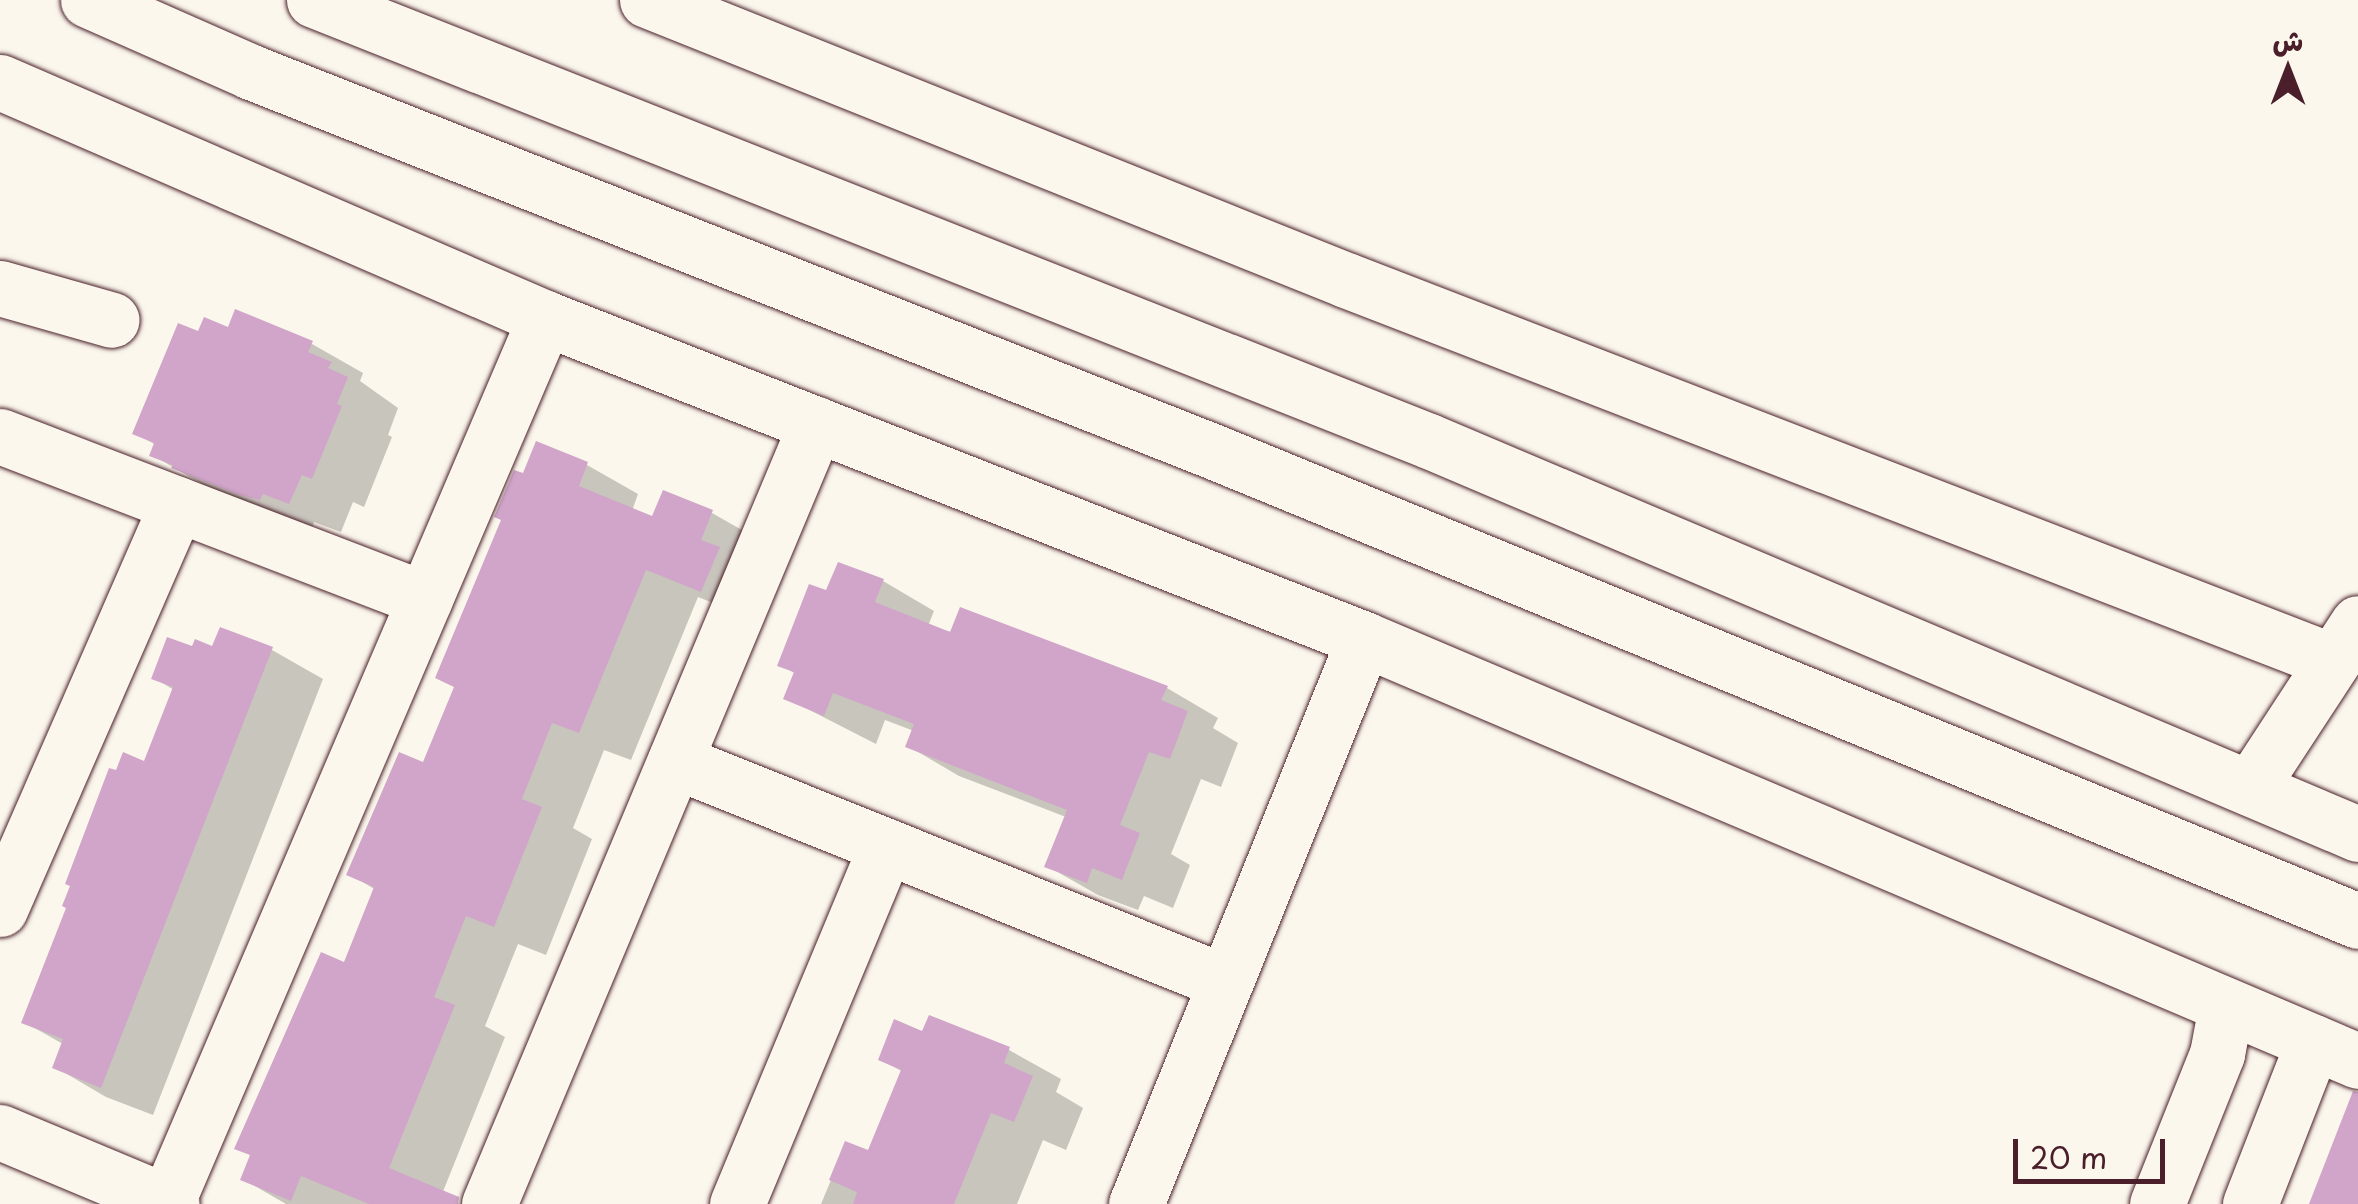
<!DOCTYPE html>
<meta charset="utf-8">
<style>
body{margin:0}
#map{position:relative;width:2358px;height:1204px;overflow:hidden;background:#fbf7ec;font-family:"Playpen Sans","Playpen Sans Arabic",sans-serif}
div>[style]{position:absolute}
.shadow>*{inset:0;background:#0003}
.building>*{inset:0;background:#d0a5c9}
.roads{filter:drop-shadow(0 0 2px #4a1f2b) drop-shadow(0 0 2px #4a1f2b)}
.minor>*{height:55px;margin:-27.5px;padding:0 27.5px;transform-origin:27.5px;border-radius:27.5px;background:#fbf7ec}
span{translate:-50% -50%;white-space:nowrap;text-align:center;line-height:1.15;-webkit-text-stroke:9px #fbf7ec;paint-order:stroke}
.north{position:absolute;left:2238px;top:20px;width:100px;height:100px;-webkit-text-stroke:8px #fbf7ec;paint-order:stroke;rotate:0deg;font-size:28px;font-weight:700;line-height:40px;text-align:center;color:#4a1f2b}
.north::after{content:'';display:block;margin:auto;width:35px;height:45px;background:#4a1f2b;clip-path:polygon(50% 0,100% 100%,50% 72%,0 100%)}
.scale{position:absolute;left:2013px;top:1139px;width:152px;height:45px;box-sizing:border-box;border:5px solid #4a1f2b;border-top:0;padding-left:12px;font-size:30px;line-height:35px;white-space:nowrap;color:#4a1f2b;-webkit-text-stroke:8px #fbf7ec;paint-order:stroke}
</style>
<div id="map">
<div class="shadow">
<i style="clip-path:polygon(230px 330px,312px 344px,363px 373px,360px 381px,398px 408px,388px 435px,392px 437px,364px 507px,353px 502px,341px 532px,314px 522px,312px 528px,225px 497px,152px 455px,156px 445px,135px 433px,199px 335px)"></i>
<i style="clip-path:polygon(538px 445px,587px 465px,638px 494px,632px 511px,653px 519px,712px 513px,763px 542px,753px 619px,698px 597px,631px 760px,604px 750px,573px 828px,592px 839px,546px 955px,518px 944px,485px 1026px,505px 1037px,442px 1194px,460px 1204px,286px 1204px,243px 1179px,252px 1156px,238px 1148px,345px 965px,376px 890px,349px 874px,424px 765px,456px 688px)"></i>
<i style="clip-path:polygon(839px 565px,883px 581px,934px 611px,928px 626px,1167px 688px,1218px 718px,1213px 728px,1238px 743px,1221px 787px,1201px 779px,1171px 854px,1190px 865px,1173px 908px,1144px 896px,1138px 910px,1098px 895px,1047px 866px,1066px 817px,959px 776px,908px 746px,914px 731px,885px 720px,876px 744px,786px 698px,796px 674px,780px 665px,827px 593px)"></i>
<i style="clip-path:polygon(193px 650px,272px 650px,323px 679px,153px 1115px,106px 1097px,55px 1067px,63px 1044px,24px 1022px,146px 764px,174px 690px,154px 678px)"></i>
<i style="clip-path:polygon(930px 1018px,1009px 1050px,1061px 1079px,1056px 1092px,1083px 1108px,1066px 1150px,1043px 1140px,1017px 1204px,821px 1204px,846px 1144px,870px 1153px,903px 1072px,881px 1059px,923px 1034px)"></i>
</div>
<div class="building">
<i style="clip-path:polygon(235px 309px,313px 341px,308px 352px,332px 362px,328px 368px,348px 377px,337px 404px,342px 406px,312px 479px,302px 475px,289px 504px,263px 494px,260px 500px,240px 495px,171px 468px,173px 465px,149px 456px,154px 443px,132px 434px,178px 323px,198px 331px,204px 317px,228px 327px)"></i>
<i style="clip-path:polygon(536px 441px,588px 462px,579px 486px,652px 516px,663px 490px,713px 510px,701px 540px,720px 547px,701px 592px,646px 570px,579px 733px,552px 723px,522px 799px,542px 807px,494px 927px,466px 916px,434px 997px,455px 1005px,389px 1168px,459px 1197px,458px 1204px,369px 1204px,301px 1176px,291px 1201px,240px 1180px,250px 1155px,234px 1149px,321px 952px,344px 962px,374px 887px,346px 875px,399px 752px,423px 762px,454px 687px,435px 678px,501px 520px,494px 517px,514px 470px,523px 473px)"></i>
<i style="clip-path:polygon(838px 562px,884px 579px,875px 602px,950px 632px,960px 607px,1168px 686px,1161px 700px,1188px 711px,1170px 759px,1149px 752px,1120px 825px,1140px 833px,1122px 880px,1092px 868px,1087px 883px,1044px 867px,1067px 810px,905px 747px,914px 724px,833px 693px,824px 716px,783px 699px,794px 672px,777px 666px,809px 584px,826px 590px)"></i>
<i style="clip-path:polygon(220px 627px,273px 647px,101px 1088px,52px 1068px,63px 1039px,21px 1023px,66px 908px,62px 906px,70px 886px,65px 884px,109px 768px,116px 770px,123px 752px,144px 761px,173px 687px,151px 679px,167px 637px,192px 646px,195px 639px,212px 646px)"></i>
<i style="clip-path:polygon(929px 1015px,1010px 1047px,1004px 1063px,1033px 1076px,1014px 1122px,991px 1113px,954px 1204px,853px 1204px,857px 1192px,829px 1180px,845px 1141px,868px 1150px,901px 1070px,878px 1060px,894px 1019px,922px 1031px)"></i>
<i style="clip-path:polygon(2353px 1091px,2358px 1092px,2358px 1204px,2309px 1204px)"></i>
</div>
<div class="roads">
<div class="minor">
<i style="left:88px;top:0;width:178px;rotate:23.8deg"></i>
<i style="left:251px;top:72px;width:1038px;rotate:21.52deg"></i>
<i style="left:1217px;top:453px;width:1233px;rotate:22.3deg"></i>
<i style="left:314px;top:0;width:1199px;rotate:21.58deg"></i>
<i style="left:1429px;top:441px;width:1009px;rotate:22.93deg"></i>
<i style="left:647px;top:0;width:753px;rotate:21.83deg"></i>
<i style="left:1346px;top:280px;width:1055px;rotate:21.12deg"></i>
<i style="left:0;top:82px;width:594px;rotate:23.41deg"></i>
<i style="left:545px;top:318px;width:880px;rotate:21.4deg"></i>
<i style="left:1364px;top:639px;width:1080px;rotate:23deg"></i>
<i style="left:0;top:288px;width:116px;rotate:15.9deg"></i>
<i style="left:0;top:436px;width:455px;rotate:21deg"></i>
<i style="left:675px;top:761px;width:593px;rotate:21.89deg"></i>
<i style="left:2250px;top:788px;width:197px;rotate:-56.8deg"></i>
<i style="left:0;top:909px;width:442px;rotate:-66.4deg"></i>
<i style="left:0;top:1132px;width:186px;rotate:22.7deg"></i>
<i style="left:166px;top:1204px;width:964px;rotate:-66.84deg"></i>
<i style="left:489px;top:1204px;width:846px;rotate:-67.26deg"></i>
<i style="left:737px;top:1204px;width:388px;rotate:-67.4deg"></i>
<i style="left:1136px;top:1204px;width:609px;rotate:-68.02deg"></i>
<i style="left:2157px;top:1204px;width:162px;rotate:-68.2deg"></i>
<i style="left:2217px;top:1054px;width:49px;rotate:-79.4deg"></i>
<i style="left:2250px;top:1204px;width:174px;rotate:-68.7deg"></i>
</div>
</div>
<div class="north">ش</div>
<div class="scale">20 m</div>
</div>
